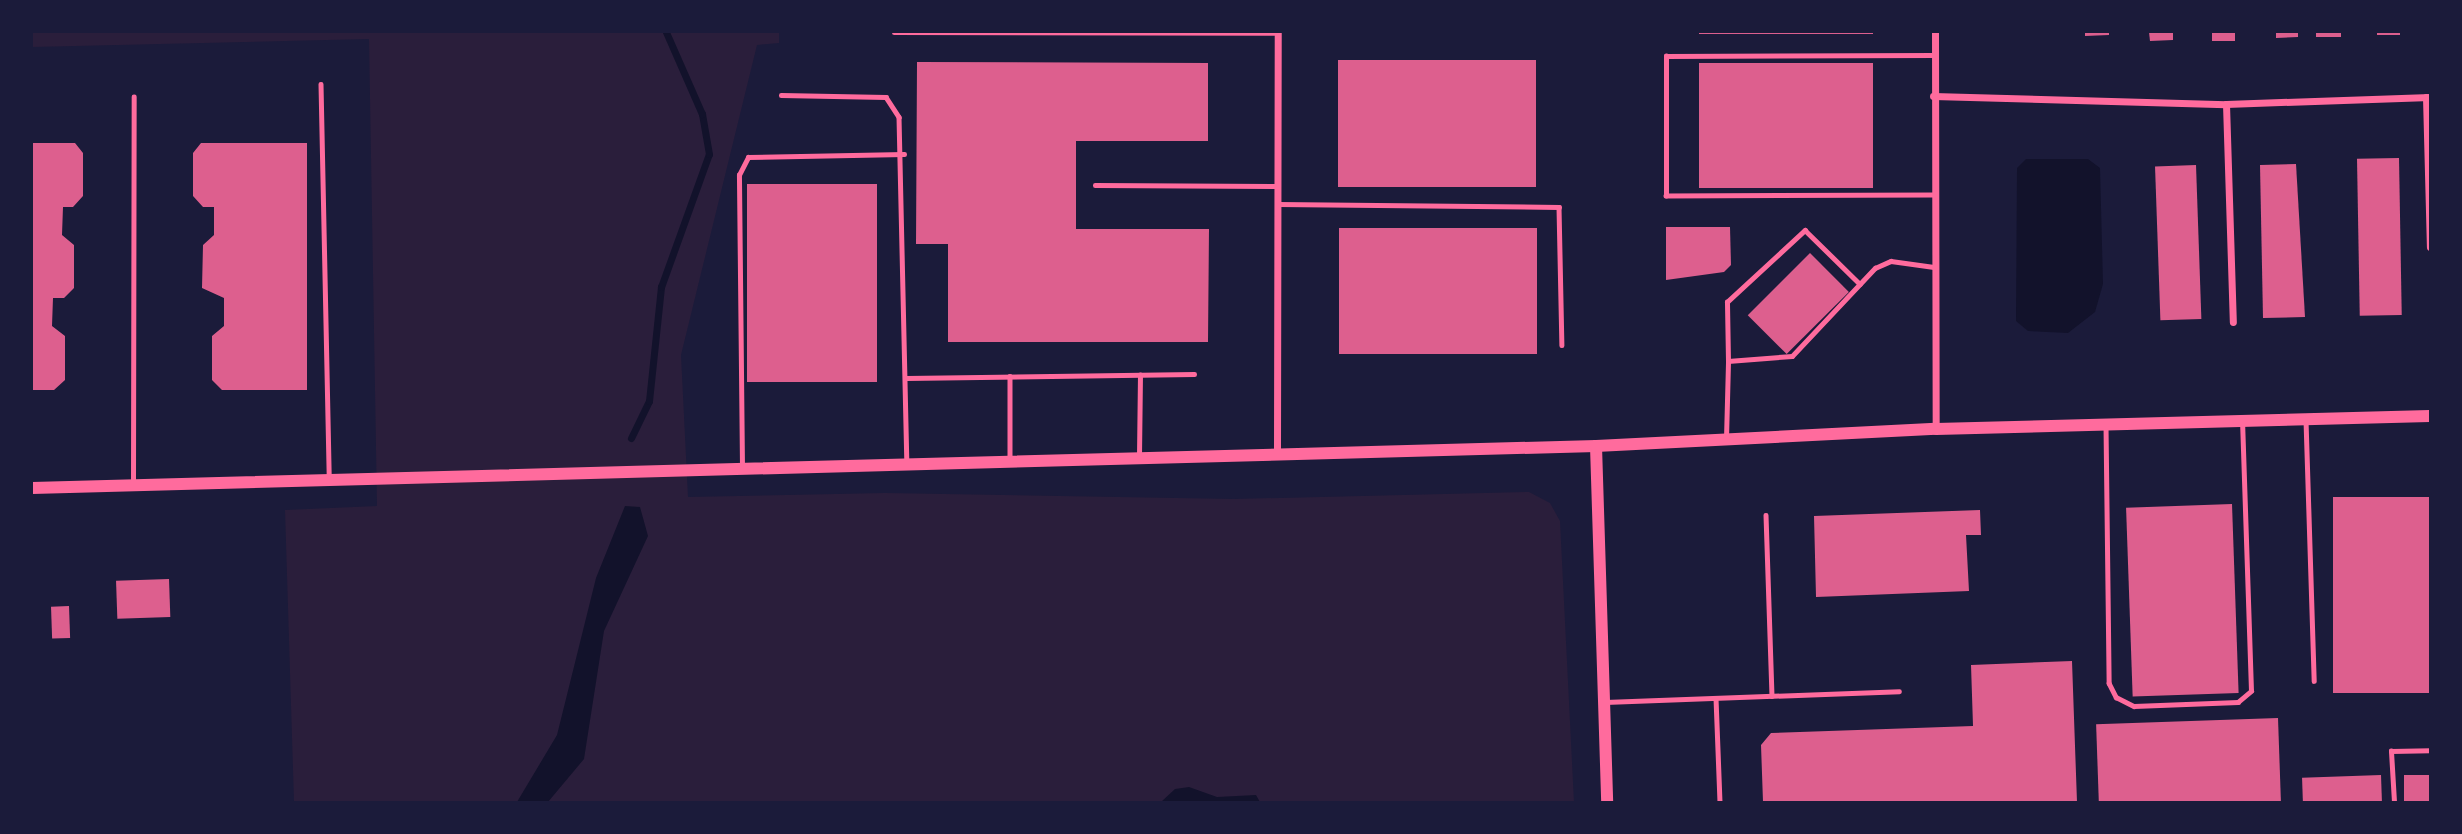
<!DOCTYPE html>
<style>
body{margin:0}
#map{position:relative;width:2462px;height:834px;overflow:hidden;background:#1b1b3a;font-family:Figtree,sans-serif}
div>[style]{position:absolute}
.green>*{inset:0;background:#2a1e3b}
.water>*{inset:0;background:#12122b}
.stream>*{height:7px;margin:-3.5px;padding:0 3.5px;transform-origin:3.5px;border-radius:3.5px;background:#12122b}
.building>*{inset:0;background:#dd5f8e;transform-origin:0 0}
.service>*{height:4.5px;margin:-2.25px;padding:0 2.25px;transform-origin:2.25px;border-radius:2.25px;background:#ff6b9d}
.minor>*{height:7px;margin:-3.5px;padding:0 3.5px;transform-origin:3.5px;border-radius:3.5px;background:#ff6b9d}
.tertiary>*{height:12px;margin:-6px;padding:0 6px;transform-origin:6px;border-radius:6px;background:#ff6b9d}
span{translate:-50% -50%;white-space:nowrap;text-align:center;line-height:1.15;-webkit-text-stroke:5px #1b1b3a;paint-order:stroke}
.frame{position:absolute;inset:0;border:33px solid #1b1b3a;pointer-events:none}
</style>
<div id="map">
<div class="green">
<i style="clip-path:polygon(32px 32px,779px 32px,779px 43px,757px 45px,681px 355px,688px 497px,885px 493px,1234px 499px,1529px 492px,1550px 503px,1560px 521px,1574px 802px,294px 802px,285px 510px,377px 506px,369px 39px,32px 47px)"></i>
</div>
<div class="water">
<i style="clip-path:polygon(2026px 159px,2088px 159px,2100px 168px,2103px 284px,2095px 312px,2068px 333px,2028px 331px,2016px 321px,2017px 168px)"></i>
<i style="clip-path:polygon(625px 506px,640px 507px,648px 536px,604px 631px,584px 759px,548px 802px,517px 802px,557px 735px,596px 578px)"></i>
<i style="clip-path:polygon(1189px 787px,1217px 797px,1256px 795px,1260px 802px,1161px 802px,1175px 789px)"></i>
</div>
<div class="stream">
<i style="left:631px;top:438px;width:41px;rotate:-64.1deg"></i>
<i style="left:649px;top:401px;width:115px;rotate:-84deg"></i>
<i style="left:661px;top:287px;width:141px;rotate:-70.2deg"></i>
<i style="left:709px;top:154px;width:41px;rotate:-99.9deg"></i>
<i style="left:702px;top:114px;width:90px;rotate:-113.7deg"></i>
</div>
<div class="building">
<i style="left:1699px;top:32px;width:174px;height:2px"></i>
<i style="clip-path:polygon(2085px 32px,2109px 32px,2109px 35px,2085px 36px)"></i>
<i style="clip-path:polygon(2149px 32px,2173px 32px,2173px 40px,2150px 41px)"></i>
<i style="left:2212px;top:32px;width:23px;height:9px"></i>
<i style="clip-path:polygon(2276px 32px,2298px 32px,2298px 37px,2276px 38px)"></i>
<i style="left:2316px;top:32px;width:25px;height:5px"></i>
<i style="left:2377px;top:32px;width:23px;height:3px"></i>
<i style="left:1338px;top:60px;width:198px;height:127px"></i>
<i style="clip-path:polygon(917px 62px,1208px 63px,1208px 141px,1076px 141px,1076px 229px,1209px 229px,1208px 342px,948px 342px,948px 244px,916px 244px)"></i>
<i style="left:1699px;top:63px;width:174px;height:125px"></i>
<i style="clip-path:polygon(32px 143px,75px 143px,83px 153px,83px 196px,73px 207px,63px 207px,62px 235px,74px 245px,74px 288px,64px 298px,53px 298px,52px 326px,65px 336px,65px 380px,54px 390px,32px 390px)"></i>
<i style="clip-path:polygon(201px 143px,307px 143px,307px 390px,222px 390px,212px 380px,212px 336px,224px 326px,224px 298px,202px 288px,203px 245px,214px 235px,214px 207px,203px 207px,193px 196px,193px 153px)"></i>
<i style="left:2399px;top:158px;width:157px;height:42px;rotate:89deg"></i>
<i style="clip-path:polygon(2296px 164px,2305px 317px,2263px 318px,2260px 165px)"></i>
<i style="left:2196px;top:165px;width:154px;height:41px;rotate:88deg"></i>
<i style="left:747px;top:184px;width:130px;height:198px"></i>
<i style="clip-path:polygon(1666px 227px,1730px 227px,1731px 265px,1724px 272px,1666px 280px)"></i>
<i style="left:1339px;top:228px;width:198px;height:126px"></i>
<i style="left:1810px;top:253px;width:55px;height:88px;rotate:45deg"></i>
<i style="left:2430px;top:497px;width:196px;height:97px;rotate:90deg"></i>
<i style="left:2232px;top:504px;width:189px;height:106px;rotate:88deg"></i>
<i style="clip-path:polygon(1980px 510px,1981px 535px,1966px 535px,1969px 591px,1816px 597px,1814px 516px)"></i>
<i style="left:169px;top:579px;width:38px;height:53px;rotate:88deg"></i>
<i style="left:69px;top:606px;width:32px;height:18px;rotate:88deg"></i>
<i style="clip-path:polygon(2072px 661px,2077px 802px,1763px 802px,1761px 745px,1771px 733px,1973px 726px,1971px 665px)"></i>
<i style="left:2278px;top:718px;width:84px;height:182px;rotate:88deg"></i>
<i style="left:2381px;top:775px;width:27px;height:79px;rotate:88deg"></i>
<i style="left:2430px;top:775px;width:27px;height:26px;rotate:90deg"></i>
</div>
<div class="service">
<i style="left:894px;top:32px;width:383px;rotate:0.1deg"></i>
<i style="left:321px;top:84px;width:394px;rotate:88.8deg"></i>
<i style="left:781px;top:95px;width:105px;rotate:1.1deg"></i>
<i style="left:886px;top:97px;width:24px;rotate:57deg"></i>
<i style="left:899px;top:117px;width:346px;rotate:88.7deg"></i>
<i style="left:1095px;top:185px;width:182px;rotate:0.3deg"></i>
<i style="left:1934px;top:195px;width:268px;rotate:179.8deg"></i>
<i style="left:1666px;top:196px;width:140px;rotate:-90deg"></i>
<i style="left:1666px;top:56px;width:268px;rotate:-0.2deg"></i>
<i style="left:1278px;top:204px;width:281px;rotate:0.6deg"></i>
<i style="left:1559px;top:207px;width:138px;rotate:88.8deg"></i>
<i style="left:1728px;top:361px;width:59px;rotate:-91deg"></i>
<i style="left:1727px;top:302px;width:106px;rotate:-42.7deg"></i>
<i style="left:1805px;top:230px;width:77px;rotate:44.5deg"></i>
<i style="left:1010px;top:376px;width:84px;rotate:90deg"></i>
<i style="left:906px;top:378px;width:288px;rotate:-0.8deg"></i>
<i style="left:2306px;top:420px;width:261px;rotate:88.2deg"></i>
<i style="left:2106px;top:425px;width:258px;rotate:89.3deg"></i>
<i style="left:2109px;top:683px;width:16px;rotate:63deg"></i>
<i style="left:2116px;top:697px;width:20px;rotate:27deg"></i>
<i style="left:2134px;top:706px;width:104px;rotate:-2.2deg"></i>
<i style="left:2238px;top:702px;width:17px;rotate:-40deg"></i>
<i style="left:2251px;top:691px;width:269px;rotate:-91.9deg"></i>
<i style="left:1726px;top:439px;width:78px;rotate:-88.5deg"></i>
<i style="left:1728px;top:361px;width:64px;rotate:-4.5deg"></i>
<i style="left:1792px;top:356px;width:121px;rotate:-46.7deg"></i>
<i style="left:1875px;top:268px;width:17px;rotate:-24deg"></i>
<i style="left:1891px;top:261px;width:43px;rotate:7.9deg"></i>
<i style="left:1139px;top:456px;width:81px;rotate:-89.3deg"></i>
<i style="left:742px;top:467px;width:292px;rotate:-90.6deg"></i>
<i style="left:739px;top:175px;width:20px;rotate:-63deg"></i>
<i style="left:748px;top:157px;width:156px;rotate:-1.1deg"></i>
<i style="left:133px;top:484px;width:387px;rotate:-89.9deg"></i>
<i style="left:1766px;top:515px;width:181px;rotate:88.1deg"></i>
<i style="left:1716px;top:698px;width:104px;rotate:87.8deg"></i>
<i style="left:1605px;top:702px;width:294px;rotate:-2.1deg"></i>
<i style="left:2394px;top:802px;width:51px;rotate:-93.4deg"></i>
<i style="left:2391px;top:751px;width:39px;rotate:-1deg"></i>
</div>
<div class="minor">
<i style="left:1935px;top:32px;width:397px;rotate:89.9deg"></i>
<i style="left:1933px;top:96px;width:293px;rotate:1.6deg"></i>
<i style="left:2226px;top:104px;width:204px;rotate:-2deg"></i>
<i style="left:2426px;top:97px;width:150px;rotate:88.5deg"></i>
<i style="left:2226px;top:104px;width:218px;rotate:88.2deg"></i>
<i style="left:1277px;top:453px;width:421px;rotate:-89.9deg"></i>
</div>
<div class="tertiary">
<i style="left:1596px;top:446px;width:356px;rotate:88.2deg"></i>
<i style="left:32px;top:488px;width:1565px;rotate:-1.54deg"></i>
<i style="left:1596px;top:446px;width:340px;rotate:-2.9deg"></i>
<i style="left:1936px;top:429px;width:494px;rotate:-1.5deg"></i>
</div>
<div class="frame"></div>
</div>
